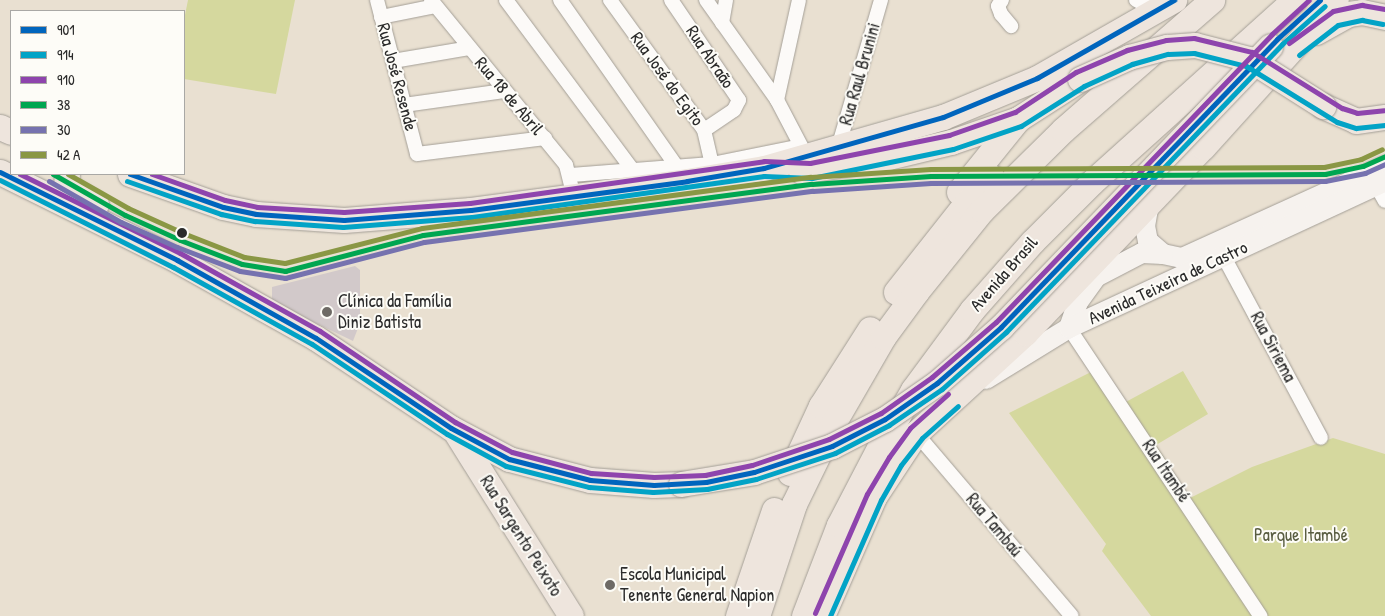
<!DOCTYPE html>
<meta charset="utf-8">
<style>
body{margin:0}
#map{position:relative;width:1385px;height:616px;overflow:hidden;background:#e9e0d1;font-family:"Patrick Hand",sans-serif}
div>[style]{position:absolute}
.green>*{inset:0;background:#d5d89e}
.building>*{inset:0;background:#d2c9ca}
.roads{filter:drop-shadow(0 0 1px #a49f97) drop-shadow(0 0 1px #a49f97)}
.street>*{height:14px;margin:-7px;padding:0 7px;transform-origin:7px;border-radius:7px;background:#fcfaf8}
.secondary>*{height:20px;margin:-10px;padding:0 10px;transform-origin:10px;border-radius:10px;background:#f6f2ee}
.highway>*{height:25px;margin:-12.5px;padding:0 12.5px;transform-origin:12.5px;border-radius:12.5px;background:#eee5dd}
.bridges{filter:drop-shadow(0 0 1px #a49f97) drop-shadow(0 0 1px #a49f97)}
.highway-bridge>*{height:25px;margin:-12.5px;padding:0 12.5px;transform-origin:12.5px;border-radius:12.5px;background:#eee5dd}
.bus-1>*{height:5px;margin:-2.5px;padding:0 2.5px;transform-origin:2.5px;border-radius:2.5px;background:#0065bd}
.bus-2>*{height:5px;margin:-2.5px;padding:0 2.5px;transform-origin:2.5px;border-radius:2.5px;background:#02a3c6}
.bus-3>*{height:5px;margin:-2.5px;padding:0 2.5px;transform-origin:2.5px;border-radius:2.5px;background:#8e44ad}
.bus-4>*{height:5px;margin:-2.5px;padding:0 2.5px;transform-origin:2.5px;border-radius:2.5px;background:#00a651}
.bus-5>*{height:5px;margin:-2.5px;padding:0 2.5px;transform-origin:2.5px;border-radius:2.5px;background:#7672af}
.bus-6>*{height:5px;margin:-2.5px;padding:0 2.5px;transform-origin:2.5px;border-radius:2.5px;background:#8a9744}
.dots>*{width:14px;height:14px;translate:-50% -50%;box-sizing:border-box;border:2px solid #fdfcf7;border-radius:50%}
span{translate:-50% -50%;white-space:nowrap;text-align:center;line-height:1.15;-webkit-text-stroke:4px #fdfcf7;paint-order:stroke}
.street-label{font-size:18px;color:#2b2b2b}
.poi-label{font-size:18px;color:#2b2b2b}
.left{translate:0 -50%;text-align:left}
.park-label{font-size:18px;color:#595d41}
.legend{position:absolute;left:10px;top:10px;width:175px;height:165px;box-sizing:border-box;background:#fdfcf7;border:1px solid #a9a8a5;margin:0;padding:6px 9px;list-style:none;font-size:15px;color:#2b2b2b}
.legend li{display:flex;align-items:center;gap:10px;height:25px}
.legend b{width:25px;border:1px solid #a9a8a5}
</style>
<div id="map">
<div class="green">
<i style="clip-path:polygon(188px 0,295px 0,276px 94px,184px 79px,184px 20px)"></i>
<i style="clip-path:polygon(1093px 371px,1122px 404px,1183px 371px,1208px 414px,1156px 445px,1190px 498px,1252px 467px,1333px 438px,1385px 454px,1385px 616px,1151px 616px,1102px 551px,1106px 544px,1009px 413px)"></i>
</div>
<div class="building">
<i style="clip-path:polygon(355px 266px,360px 270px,360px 323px,353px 341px,272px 302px,272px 287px)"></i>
</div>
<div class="roads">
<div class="street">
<i style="left:377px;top:0;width:159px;rotate:75.4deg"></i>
<i style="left:417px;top:154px;width:129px;rotate:-7.1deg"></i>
<i style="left:431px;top:0;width:213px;rotate:50.7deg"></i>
<i style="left:566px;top:165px;width:33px;rotate:76deg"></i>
<i style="left:506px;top:0;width:219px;rotate:53.3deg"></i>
<i style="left:560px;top:0;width:211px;rotate:55deg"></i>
<i style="left:610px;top:0;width:160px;rotate:54.1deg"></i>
<i style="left:704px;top:130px;width:35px;rotate:77deg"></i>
<i style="left:671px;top:0;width:121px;rotate:55.8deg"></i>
<i style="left:739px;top:100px;width:11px;rotate:117deg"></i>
<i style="left:734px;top:110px;width:36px;rotate:146deg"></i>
<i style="left:706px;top:0;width:123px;rotate:54.6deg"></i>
<i style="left:777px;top:100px;width:52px;rotate:62.4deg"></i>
<i style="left:1002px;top:0;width:7px;rotate:124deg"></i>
<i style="left:998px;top:6px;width:9px;rotate:69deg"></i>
<i style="left:1001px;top:14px;width:16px;rotate:50deg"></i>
<i style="left:1136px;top:0;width:21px;rotate:29deg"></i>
<i style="left:381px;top:17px;width:55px;rotate:-11.5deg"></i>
<i style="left:722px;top:23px;width:23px;rotate:-80deg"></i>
<i style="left:393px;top:61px;width:77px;rotate:-9.7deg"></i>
<i style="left:777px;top:100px;width:102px;rotate:-77.6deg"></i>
<i style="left:404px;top:105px;width:101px;rotate:-8deg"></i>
<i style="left:838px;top:148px;width:154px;rotate:-73.8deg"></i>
<i style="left:571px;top:175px;width:141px;rotate:-4.5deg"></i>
<i style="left:712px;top:164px;width:87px;rotate:-11.3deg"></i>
<i style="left:1376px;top:185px;width:18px;rotate:61deg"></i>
<i style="left:1224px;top:257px;width:205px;rotate:61.8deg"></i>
<i style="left:1069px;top:328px;width:346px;rotate:56.4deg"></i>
<i style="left:916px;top:433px;width:240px;rotate:49.6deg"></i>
</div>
<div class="secondary">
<i style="left:1154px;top:201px;width:10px;rotate:127deg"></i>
<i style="left:1148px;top:209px;width:17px;rotate:100deg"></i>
<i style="left:1145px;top:226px;width:15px;rotate:79deg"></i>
<i style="left:1148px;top:241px;width:20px;rotate:41deg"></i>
<i style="left:1163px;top:254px;width:19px;rotate:12deg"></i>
<i style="left:1182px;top:258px;width:223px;rotate:-24.4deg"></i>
<i style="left:1069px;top:328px;width:28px;rotate:-71deg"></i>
<i style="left:1078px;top:302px;width:31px;rotate:-54deg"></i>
<i style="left:1096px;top:277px;width:52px;rotate:-27.6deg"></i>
<i style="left:1142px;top:253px;width:21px;rotate:3deg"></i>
<i style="left:986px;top:379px;width:97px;rotate:-31.6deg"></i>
<i style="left:1069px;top:328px;width:349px;rotate:-24.9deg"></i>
</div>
<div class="highway">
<i style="left:1316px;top:32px;width:37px;rotate:-29deg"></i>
<i style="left:1348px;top:14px;width:14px;rotate:-8deg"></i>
<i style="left:1362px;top:12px;width:24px;rotate:12deg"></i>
<i style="left:1323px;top:106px;width:36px;rotate:24deg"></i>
<i style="left:1356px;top:121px;width:29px;rotate:-8deg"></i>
<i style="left:0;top:127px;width:12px;rotate:24deg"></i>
<i style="left:801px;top:171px;width:88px;rotate:-9.1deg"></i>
<i style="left:888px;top:157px;width:65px;rotate:-13.4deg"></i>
<i style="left:951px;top:142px;width:71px;rotate:-18.9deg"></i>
<i style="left:0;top:172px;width:198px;rotate:26.4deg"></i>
<i style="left:177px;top:260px;width:159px;rotate:29.3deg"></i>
<i style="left:316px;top:338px;width:162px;rotate:33.7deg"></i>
<i style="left:451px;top:428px;width:66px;rotate:28.1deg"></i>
<i style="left:509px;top:459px;width:84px;rotate:14.5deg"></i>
<i style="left:590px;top:480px;width:64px;rotate:4.5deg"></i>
<i style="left:654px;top:485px;width:27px;rotate:-2deg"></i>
<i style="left:67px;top:174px;width:12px;rotate:95deg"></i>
<i style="left:66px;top:186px;width:35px;rotate:31deg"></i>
<i style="left:130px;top:174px;width:99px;rotate:19.5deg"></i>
<i style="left:223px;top:207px;width:34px;rotate:12deg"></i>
<i style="left:256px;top:214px;width:88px;rotate:3.9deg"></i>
<i style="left:344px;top:220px;width:127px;rotate:-4.5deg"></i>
<i style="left:471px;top:210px;width:218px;rotate:-7.6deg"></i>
<i style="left:687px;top:181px;width:78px;rotate:-9.6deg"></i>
<i style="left:764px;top:168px;width:186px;rotate:-15.9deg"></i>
<i style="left:943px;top:117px;width:102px;rotate:-22.5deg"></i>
<i style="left:1037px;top:78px;width:158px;rotate:-29.7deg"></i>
<i style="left:959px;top:192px;width:94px;rotate:-51.1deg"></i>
<i style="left:1018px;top:119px;width:74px;rotate:-32.8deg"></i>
<i style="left:896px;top:292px;width:115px;rotate:-51.7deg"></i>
<i style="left:967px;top:202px;width:35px;rotate:-45deg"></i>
<i style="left:455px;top:431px;width:218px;rotate:57.9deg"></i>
<i style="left:790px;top:473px;width:74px;rotate:-65.2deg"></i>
<i style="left:821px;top:406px;width:91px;rotate:-57.5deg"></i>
<i style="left:738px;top:616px;width:112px;rotate:-71.2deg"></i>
<i style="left:757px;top:616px;width:118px;rotate:-71.7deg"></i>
<i style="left:794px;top:504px;width:91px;rotate:-64deg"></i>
<i style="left:834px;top:422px;width:98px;rotate:-60deg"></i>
<i style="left:883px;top:337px;width:56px;rotate:-53.7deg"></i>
<i style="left:916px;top:292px;width:105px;rotate:-51.2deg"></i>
<i style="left:982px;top:210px;width:114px;rotate:-44.6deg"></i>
<i style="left:1063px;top:130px;width:198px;rotate:-41.1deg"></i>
<i style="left:804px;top:616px;width:97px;rotate:-69deg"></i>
<i style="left:839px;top:525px;width:87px;rotate:-62.5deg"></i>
<i style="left:879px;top:448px;width:67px;rotate:-59.6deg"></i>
<i style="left:913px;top:390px;width:99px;rotate:-53.6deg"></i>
<i style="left:972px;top:310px;width:91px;rotate:-48.6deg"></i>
<i style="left:1032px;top:242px;width:85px;rotate:-45deg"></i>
<i style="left:1092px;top:182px;width:272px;rotate:-42deg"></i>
<i style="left:822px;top:616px;width:130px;rotate:-66.4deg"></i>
<i style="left:874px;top:497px;width:77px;rotate:-56.7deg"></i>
<i style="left:916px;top:433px;width:148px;rotate:-42.5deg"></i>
<i style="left:1025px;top:333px;width:257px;rotate:-46.3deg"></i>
<i style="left:1203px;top:147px;width:198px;rotate:-47.9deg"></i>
</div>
</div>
<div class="bridges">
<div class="highway-bridge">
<i style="left:1080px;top:79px;width:54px;rotate:-24.2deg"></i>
<i style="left:1129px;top:57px;width:39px;rotate:-15deg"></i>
<i style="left:1167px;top:47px;width:28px;rotate:-4deg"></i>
<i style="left:1195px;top:45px;width:56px;rotate:14.5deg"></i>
<i style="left:1249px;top:59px;width:88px;rotate:32.4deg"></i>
<i style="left:681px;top:484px;width:74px;rotate:-9.3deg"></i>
<i style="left:754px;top:472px;width:82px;rotate:-18.4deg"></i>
<i style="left:832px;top:446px;width:59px;rotate:-27deg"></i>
<i style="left:885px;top:419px;width:63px;rotate:-34.7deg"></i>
<i style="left:937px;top:383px;width:85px;rotate:-41.2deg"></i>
<i style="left:1001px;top:327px;width:389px;rotate:-46.2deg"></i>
</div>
</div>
<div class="bus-1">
<i style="left:0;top:172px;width:198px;rotate:26.4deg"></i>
<i style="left:177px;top:260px;width:159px;rotate:29.3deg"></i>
<i style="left:316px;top:338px;width:162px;rotate:33.7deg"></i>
<i style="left:451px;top:428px;width:66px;rotate:28.1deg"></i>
<i style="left:509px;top:459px;width:84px;rotate:14.5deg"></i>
<i style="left:590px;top:480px;width:64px;rotate:4.5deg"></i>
<i style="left:654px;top:485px;width:52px;rotate:-3.3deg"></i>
<i style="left:706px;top:482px;width:49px;rotate:-11.8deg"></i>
<i style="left:754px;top:472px;width:82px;rotate:-18.4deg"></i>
<i style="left:832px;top:446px;width:59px;rotate:-27deg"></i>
<i style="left:885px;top:419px;width:63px;rotate:-34.7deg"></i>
<i style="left:937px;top:383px;width:85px;rotate:-41.2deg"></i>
<i style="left:1001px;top:327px;width:399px;rotate:-46.2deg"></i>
<i style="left:1277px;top:39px;width:58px;rotate:-42.2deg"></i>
<i style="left:130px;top:174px;width:99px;rotate:19.5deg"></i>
<i style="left:223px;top:207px;width:34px;rotate:12deg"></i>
<i style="left:256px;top:214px;width:88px;rotate:3.9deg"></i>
<i style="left:344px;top:220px;width:127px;rotate:-4.5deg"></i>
<i style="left:471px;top:210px;width:218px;rotate:-7.6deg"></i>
<i style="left:687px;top:181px;width:78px;rotate:-9.6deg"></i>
<i style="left:764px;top:168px;width:186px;rotate:-15.9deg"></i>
<i style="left:943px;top:117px;width:102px;rotate:-22.5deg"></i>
<i style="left:1037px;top:78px;width:158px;rotate:-29.7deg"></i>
</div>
<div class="bus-2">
<i style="left:1299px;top:55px;width:49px;rotate:-37.6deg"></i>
<i style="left:1338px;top:25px;width:25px;rotate:-12deg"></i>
<i style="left:1362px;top:20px;width:21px;rotate:11deg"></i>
<i style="left:0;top:180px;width:194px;rotate:26.7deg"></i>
<i style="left:173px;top:267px;width:159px;rotate:29deg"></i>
<i style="left:312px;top:344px;width:162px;rotate:33.7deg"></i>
<i style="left:447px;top:434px;width:67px;rotate:28.5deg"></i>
<i style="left:506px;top:466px;width:86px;rotate:14.2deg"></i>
<i style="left:589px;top:487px;width:64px;rotate:4.5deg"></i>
<i style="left:653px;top:492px;width:54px;rotate:-3.2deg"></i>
<i style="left:707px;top:489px;width:50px;rotate:-11.5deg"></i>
<i style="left:756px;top:479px;width:83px;rotate:-18.2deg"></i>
<i style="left:835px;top:453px;width:61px;rotate:-27.4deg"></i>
<i style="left:889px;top:425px;width:64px;rotate:-34.2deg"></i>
<i style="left:942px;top:389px;width:86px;rotate:-41.7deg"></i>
<i style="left:1006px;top:332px;width:399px;rotate:-46.2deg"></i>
<i style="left:1282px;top:44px;width:57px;rotate:-41.5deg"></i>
<i style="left:127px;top:181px;width:100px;rotate:19.3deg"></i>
<i style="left:221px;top:214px;width:35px;rotate:12deg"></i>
<i style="left:255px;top:221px;width:88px;rotate:3.9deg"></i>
<i style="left:343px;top:227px;width:129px;rotate:-4.4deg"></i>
<i style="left:472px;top:217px;width:295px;rotate:-8deg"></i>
<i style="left:764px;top:176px;width:48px;rotate:2.4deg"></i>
<i style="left:812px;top:178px;width:144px;rotate:-11.6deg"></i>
<i style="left:953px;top:149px;width:72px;rotate:-18.7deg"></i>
<i style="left:1021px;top:126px;width:75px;rotate:-32.4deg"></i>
<i style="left:1084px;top:86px;width:53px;rotate:-24.6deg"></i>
<i style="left:1132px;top:64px;width:37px;rotate:-16deg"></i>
<i style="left:1168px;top:54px;width:26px;rotate:-2deg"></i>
<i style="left:1194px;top:53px;width:54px;rotate:14deg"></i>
<i style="left:1246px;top:66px;width:107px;rotate:31.6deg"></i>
<i style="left:1337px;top:122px;width:20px;rotate:18deg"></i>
<i style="left:1356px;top:128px;width:29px;rotate:-6deg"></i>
<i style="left:830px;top:616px;width:127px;rotate:-66.3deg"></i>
<i style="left:881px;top:500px;width:40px;rotate:-60.3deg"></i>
<i style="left:901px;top:465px;width:34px;rotate:-52deg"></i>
<i style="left:922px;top:438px;width:48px;rotate:-41.6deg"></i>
</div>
<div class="bus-3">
<i style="left:1289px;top:43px;width:54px;rotate:-36deg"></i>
<i style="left:1333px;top:11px;width:30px;rotate:-12deg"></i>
<i style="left:1362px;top:5px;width:23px;rotate:10deg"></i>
<i style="left:20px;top:174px;width:178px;rotate:26.3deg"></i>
<i style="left:180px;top:253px;width:160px;rotate:29.1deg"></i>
<i style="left:320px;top:331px;width:163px;rotate:34deg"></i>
<i style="left:455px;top:422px;width:64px;rotate:27.8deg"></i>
<i style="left:512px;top:452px;width:82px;rotate:14.9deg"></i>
<i style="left:591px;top:473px;width:63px;rotate:3.6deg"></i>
<i style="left:654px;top:477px;width:51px;rotate:-2.2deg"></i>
<i style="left:705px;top:475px;width:48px;rotate:-12deg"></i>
<i style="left:752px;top:465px;width:81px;rotate:-18.7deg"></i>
<i style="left:829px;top:439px;width:58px;rotate:-26.6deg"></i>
<i style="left:881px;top:413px;width:62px;rotate:-35.2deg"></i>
<i style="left:932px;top:377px;width:84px;rotate:-40.7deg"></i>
<i style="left:996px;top:322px;width:399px;rotate:-46.2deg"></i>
<i style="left:1272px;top:34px;width:50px;rotate:-42.6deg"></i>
<i style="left:152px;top:174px;width:77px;rotate:19.6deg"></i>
<i style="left:225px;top:200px;width:33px;rotate:12deg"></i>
<i style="left:257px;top:207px;width:87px;rotate:3.3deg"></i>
<i style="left:344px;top:212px;width:126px;rotate:-4.1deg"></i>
<i style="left:470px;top:203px;width:297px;rotate:-8.1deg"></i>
<i style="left:764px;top:161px;width:46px;rotate:2.5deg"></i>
<i style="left:810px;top:163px;width:142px;rotate:-11.4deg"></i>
<i style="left:949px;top:135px;width:70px;rotate:-19.2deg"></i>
<i style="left:1015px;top:112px;width:73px;rotate:-33.3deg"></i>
<i style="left:1076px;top:72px;width:56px;rotate:-23.3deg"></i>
<i style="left:1127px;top:50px;width:40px;rotate:-14.4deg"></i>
<i style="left:1166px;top:40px;width:28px;rotate:-4deg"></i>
<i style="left:1194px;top:38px;width:60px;rotate:13.6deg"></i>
<i style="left:1252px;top:52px;width:106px;rotate:31.9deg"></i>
<i style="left:1342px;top:108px;width:16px;rotate:18deg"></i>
<i style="left:1357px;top:113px;width:27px;rotate:-6deg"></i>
<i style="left:815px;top:613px;width:130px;rotate:-66.4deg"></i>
<i style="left:867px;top:494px;width:43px;rotate:-59.3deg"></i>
<i style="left:889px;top:457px;width:36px;rotate:-54deg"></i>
<i style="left:910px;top:428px;width:51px;rotate:-41.8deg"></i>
</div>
<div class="bus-4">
<i style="left:53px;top:174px;width:83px;rotate:29.7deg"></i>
<i style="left:125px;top:215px;width:60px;rotate:24.4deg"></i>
<i style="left:180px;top:240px;width:66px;rotate:21.2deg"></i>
<i style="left:242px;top:264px;width:44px;rotate:9.2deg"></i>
<i style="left:285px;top:271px;width:143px;rotate:-14.6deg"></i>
<i style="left:423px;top:235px;width:392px;rotate:-7.5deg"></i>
<i style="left:812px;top:184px;width:119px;rotate:-3.8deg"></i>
<i style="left:931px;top:176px;width:394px;rotate:-0.3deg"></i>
<i style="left:1325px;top:174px;width:39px;rotate:-12deg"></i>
<i style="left:1363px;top:166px;width:24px;rotate:-24deg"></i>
</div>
<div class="bus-5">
<i style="left:49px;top:181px;width:83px;rotate:29.7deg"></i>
<i style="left:121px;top:222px;width:61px;rotate:24.1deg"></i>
<i style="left:177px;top:247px;width:67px;rotate:20.9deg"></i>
<i style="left:240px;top:271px;width:46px;rotate:8.8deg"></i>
<i style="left:285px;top:278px;width:144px;rotate:-14.5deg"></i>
<i style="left:424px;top:242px;width:392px;rotate:-7.5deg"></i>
<i style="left:813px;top:191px;width:118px;rotate:-3.9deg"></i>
<i style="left:931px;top:183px;width:394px;rotate:-0.3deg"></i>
<i style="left:1325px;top:181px;width:41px;rotate:-11.3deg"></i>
<i style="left:1365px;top:173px;width:22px;rotate:-24deg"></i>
</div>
<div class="bus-6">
<i style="left:68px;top:174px;width:69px;rotate:29.5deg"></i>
<i style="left:128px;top:208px;width:60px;rotate:24.4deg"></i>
<i style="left:183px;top:233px;width:66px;rotate:21.5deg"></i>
<i style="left:244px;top:257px;width:41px;rotate:8.3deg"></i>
<i style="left:285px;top:263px;width:141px;rotate:-14.3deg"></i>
<i style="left:422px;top:228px;width:392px;rotate:-7.5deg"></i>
<i style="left:811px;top:177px;width:120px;rotate:-3.8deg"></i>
<i style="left:931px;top:169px;width:393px;rotate:-0.3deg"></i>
<i style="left:1324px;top:167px;width:38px;rotate:-12deg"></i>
<i style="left:1361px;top:159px;width:23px;rotate:-25deg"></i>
</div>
<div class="dots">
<i style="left:182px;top:233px;background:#2b2b2b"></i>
<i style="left:327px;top:312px;background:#6e6a65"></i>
<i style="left:610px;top:585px;background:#6e6a65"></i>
</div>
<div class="street-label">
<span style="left:710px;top:57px;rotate:56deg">Rua Abraão</span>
<span style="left:860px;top:74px;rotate:-74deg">Rua Raul Brunini</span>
<span style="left:397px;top:77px;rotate:75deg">Rua José Resende</span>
<span style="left:667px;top:79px;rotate:54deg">Rua José do Egito</span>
<span style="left:509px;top:96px;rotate:50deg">Rua 18 de Abril</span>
<span style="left:1004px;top:274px;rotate:-49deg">Avenida Brasil</span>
<span style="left:1168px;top:283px;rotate:-25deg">Avenida Teixeira de Castro</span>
<span style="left:1273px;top:347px;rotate:62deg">Rua Siriema</span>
<span style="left:1166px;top:471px;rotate:56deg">Rua Itambé</span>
<span style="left:994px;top:525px;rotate:50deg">Rua Tambaú</span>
<span style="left:521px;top:536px;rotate:58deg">Rua Sargento Peixoto</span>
</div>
<div class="poi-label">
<span class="left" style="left:338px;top:312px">Clínica da Família<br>Diniz Batista</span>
<span class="left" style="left:620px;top:585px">Escola Municipal<br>Tenente General Napion</span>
</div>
<div class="park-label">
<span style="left:1301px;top:535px">Parque Itambé</span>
</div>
<ul class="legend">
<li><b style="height:6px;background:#0065bd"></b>901</li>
<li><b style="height:6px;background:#02a3c6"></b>914</li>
<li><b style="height:6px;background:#8e44ad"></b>910</li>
<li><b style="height:6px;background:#00a651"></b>38</li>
<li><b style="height:6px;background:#7672af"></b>30</li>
<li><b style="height:6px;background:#8a9744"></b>42 A</li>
</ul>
</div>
